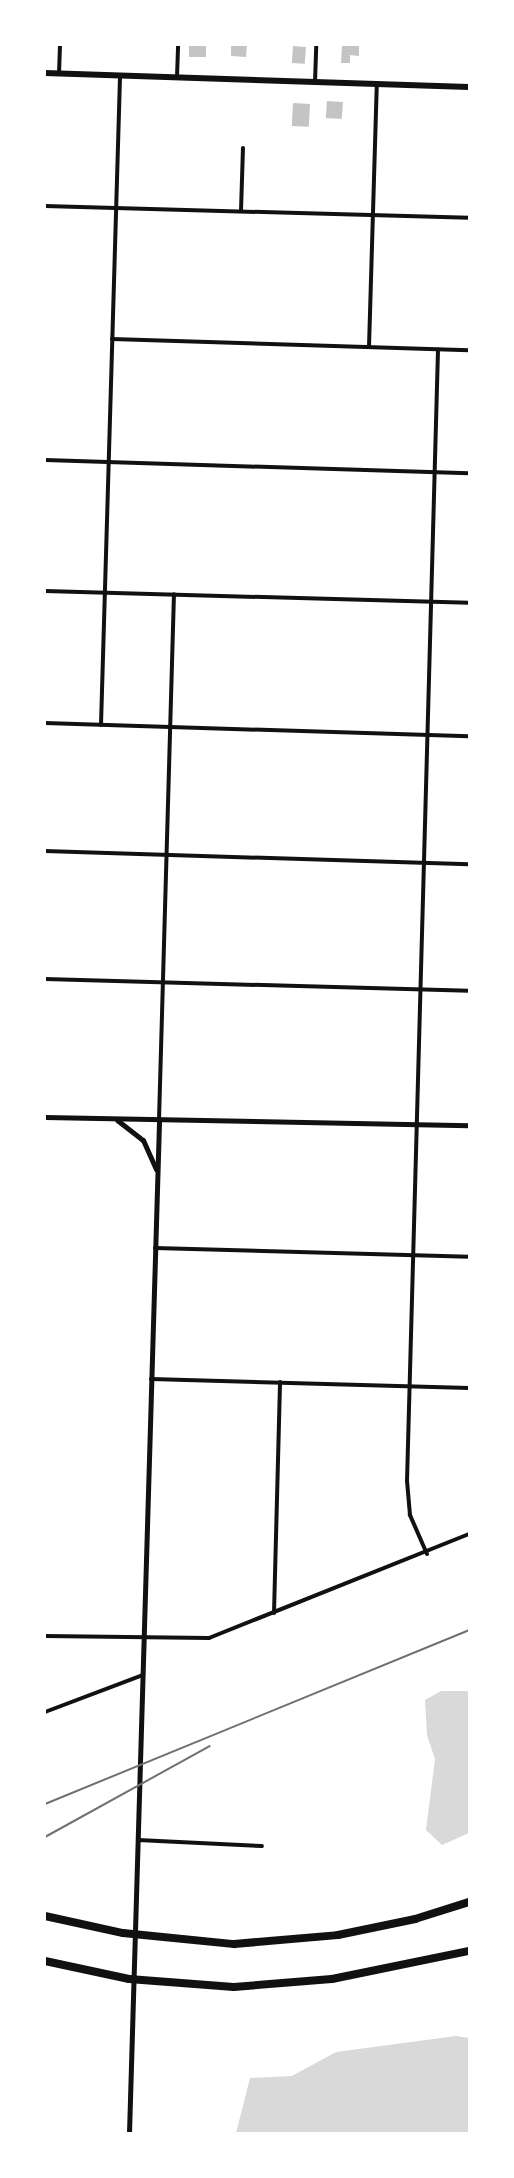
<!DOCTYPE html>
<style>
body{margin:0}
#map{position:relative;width:514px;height:2178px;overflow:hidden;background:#fff;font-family:Barlow,sans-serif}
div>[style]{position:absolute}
.water>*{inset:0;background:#d9d9d9}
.building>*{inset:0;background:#c4c4c4;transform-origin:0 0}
.minor>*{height:4px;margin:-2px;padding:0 2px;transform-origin:2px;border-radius:2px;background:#111}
.tertiary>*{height:5px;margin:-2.5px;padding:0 2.5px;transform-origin:2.5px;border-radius:2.5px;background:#111}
.secondary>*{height:6px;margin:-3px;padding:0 3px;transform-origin:3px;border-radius:3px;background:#111}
.motorway>*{height:8px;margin:-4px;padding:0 4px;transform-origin:4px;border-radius:4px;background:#111}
.rail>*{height:2px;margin:-1px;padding:0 1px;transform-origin:1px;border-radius:1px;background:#707070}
span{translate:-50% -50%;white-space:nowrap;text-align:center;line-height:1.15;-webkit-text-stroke:6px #fff;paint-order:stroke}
.frame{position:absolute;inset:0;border:46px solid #fff;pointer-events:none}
</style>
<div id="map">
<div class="water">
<i style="clip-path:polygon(441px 1691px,469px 1691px,469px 1833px,442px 1845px,426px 1830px,435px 1759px,427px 1735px,425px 1700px)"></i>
<i style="clip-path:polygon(456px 2036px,469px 2038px,469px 2133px,236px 2133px,250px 2078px,292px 2076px,336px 2052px)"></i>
</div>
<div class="building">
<i style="left:189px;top:45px;width:17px;height:12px"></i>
<i style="clip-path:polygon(231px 45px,247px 45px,246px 57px,231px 56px)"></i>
<i style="left:293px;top:46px;width:13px;height:17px;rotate:4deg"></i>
<i style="clip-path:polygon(342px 46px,359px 46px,359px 56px,350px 55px,350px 63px,341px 63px)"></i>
<i style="left:327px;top:101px;width:16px;height:17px;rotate:4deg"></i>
<i style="left:293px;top:103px;width:17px;height:23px;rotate:3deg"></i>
</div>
<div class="minor">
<i style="left:59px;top:74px;width:29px;rotate:-88deg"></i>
<i style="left:177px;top:77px;width:32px;rotate:-88deg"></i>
<i style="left:315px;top:82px;width:37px;rotate:-88deg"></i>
<i style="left:45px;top:206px;width:424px;rotate:1.6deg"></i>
<i style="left:241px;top:211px;width:63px;rotate:-88.2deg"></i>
<i style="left:112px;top:339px;width:357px;rotate:1.8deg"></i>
<i style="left:369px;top:347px;width:263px;rotate:-88.3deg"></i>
<i style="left:45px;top:460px;width:424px;rotate:1.8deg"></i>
<i style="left:45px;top:591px;width:424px;rotate:1.6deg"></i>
<i style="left:45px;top:723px;width:424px;rotate:1.8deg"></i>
<i style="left:101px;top:725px;width:649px;rotate:-88.32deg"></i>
<i style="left:45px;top:851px;width:424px;rotate:1.8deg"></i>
<i style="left:45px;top:979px;width:424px;rotate:1.6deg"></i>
<i style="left:159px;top:1120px;width:526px;rotate:-88.37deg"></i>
<i style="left:155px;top:1248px;width:314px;rotate:1.6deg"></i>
<i style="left:151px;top:1379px;width:318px;rotate:1.6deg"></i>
<i style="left:427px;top:1554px;width:43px;rotate:-113.6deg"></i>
<i style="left:410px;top:1515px;width:34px;rotate:-95deg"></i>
<i style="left:407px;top:1481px;width:1132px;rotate:-88.43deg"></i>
<i style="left:274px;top:1613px;width:231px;rotate:-88.5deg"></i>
<i style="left:45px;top:1636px;width:164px;rotate:0.7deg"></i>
<i style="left:209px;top:1638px;width:280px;rotate:-21.8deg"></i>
<i style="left:45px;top:1712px;width:105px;rotate:-20.7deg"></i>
<i style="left:138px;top:1840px;width:124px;rotate:2.8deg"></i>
</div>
<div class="tertiary">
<i style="left:45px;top:1117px;width:424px;rotate:1.1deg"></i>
<i style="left:117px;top:1120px;width:33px;rotate:38deg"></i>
<i style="left:143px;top:1140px;width:32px;rotate:66deg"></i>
<i style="left:129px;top:2133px;width:1013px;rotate:-88.3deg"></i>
</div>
<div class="secondary">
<i style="left:45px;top:73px;width:424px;rotate:1.9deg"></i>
</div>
<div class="motorway">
<i style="left:45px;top:1916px;width:80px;rotate:12.3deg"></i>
<i style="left:123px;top:1933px;width:112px;rotate:5.7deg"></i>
<i style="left:234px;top:1944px;width:104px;rotate:-4.9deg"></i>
<i style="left:338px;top:1935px;width:79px;rotate:-11.7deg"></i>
<i style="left:415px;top:1919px;width:57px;rotate:-17.5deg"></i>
<i style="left:45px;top:1961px;width:86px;rotate:12.1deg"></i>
<i style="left:129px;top:1979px;width:105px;rotate:4.4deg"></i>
<i style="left:234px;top:1987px;width:98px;rotate:-4.7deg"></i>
<i style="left:332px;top:1979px;width:140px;rotate:-11.6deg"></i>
</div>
<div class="rail">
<i style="left:45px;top:1804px;width:458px;rotate:-22.3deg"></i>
<i style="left:45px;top:1837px;width:188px;rotate:-28.9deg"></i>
</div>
<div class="frame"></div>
</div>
